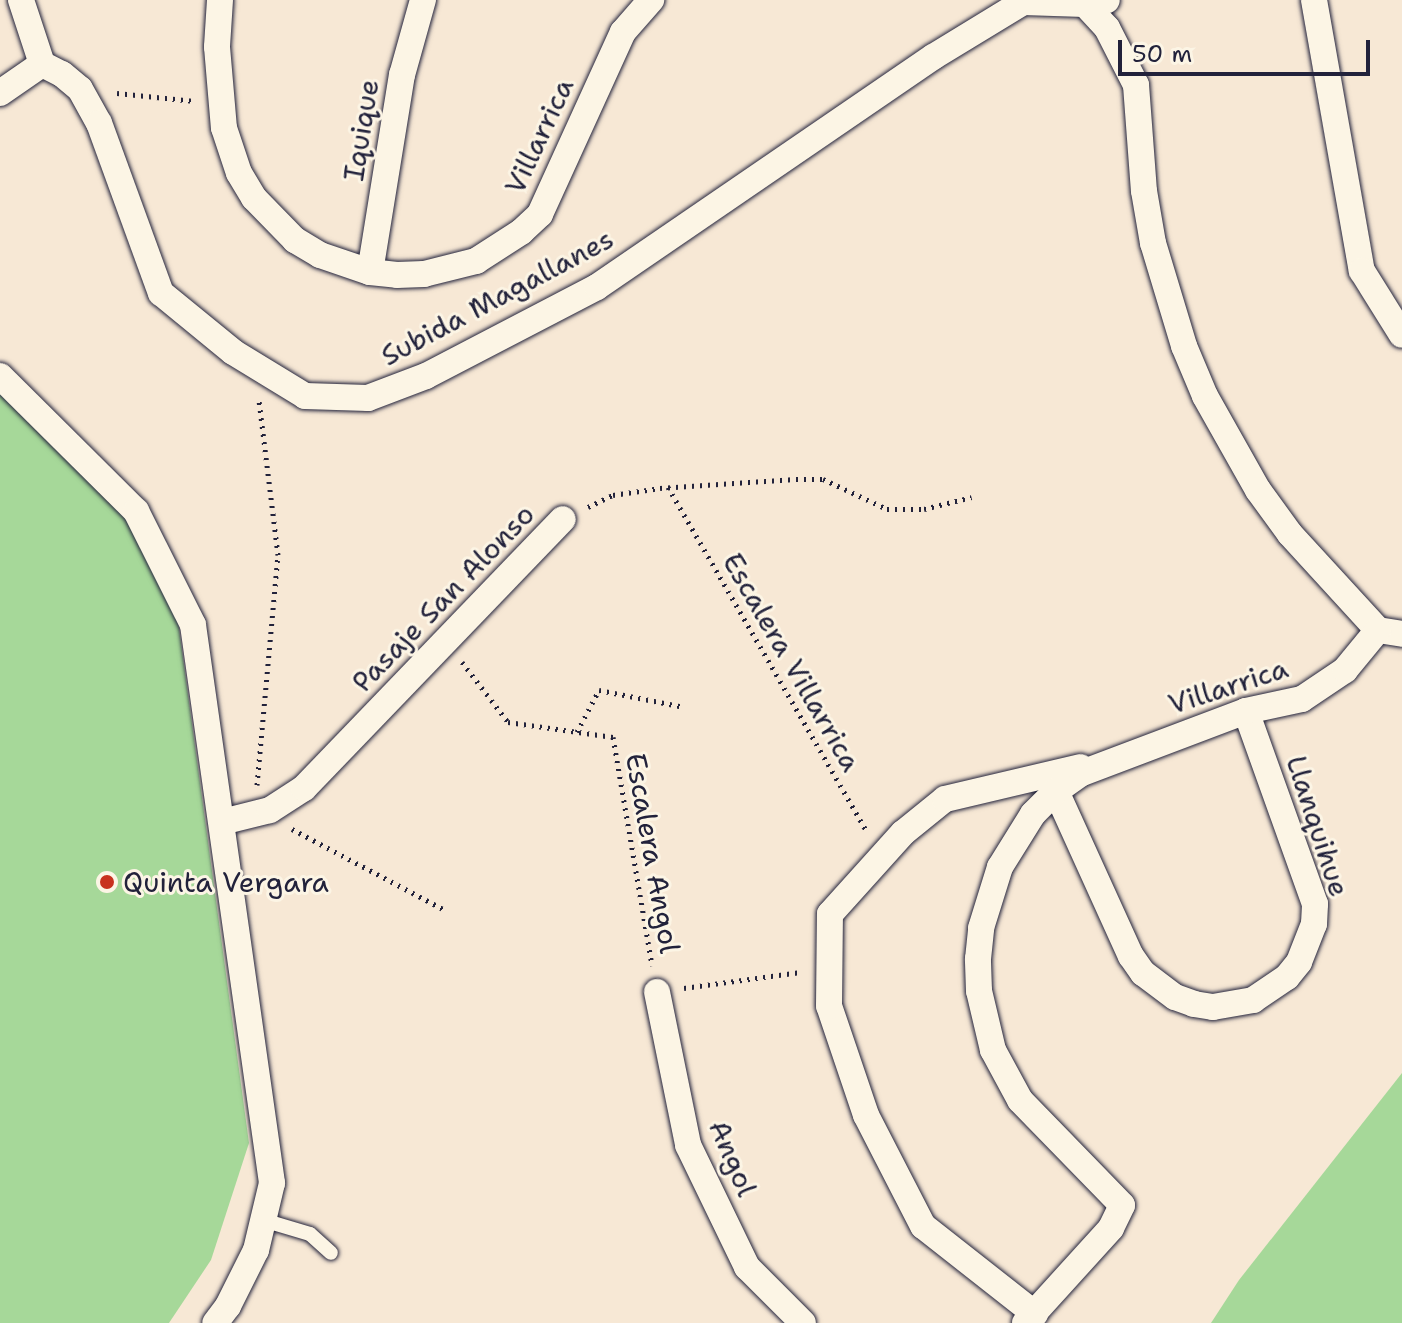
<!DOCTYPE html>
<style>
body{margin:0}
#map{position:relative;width:1402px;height:1323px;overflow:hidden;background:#f7e8d5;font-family:"Shantell Sans",sans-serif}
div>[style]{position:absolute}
.green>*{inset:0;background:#a6d899}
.path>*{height:5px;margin-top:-2.5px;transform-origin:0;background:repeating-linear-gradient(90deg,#22223b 0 2px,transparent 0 8px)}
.roads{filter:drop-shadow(0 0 2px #22223b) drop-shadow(0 0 2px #22223b)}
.lane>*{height:14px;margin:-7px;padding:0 7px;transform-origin:7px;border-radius:7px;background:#fcf5e5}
.street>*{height:26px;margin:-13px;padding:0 13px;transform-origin:13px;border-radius:13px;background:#fcf5e5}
.dots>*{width:22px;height:22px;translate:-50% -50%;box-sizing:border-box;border:4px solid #fcf5e5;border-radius:50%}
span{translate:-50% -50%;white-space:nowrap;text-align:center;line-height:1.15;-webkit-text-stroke:6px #fcf5e5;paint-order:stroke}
.street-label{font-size:28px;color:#22223b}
.poi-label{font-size:28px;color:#22223b}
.left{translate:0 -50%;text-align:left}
.scale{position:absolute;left:1118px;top:40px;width:252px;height:36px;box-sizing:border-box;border:4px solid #22223b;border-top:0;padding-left:10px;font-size:24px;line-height:28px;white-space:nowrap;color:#22223b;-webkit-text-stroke:6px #fcf5e5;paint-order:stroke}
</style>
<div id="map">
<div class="green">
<i style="clip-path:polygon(0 391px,128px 520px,178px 621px,249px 1143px,211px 1260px,169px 1323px,0 1323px)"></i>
<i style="clip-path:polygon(1402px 1073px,1402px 1323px,1211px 1323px,1239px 1280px)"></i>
</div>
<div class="path">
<i style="left:117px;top:93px;width:78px;rotate:5.9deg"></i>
<i style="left:668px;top:487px;width:398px;rotate:60deg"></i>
<i style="left:588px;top:507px;width:28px;rotate:-26deg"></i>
<i style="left:613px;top:495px;width:48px;rotate:-8.5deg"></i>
<i style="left:660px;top:488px;width:136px;rotate:-3.8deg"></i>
<i style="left:796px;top:479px;width:27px"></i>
<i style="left:823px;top:479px;width:71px;rotate:25.1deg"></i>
<i style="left:887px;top:509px;width:37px"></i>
<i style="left:924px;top:509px;width:49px;rotate:-14deg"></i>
<i style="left:462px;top:662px;width:76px;rotate:52.5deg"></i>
<i style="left:508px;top:722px;width:106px;rotate:8.1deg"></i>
<i style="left:613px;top:737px;width:232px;rotate:80.3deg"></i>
<i style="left:577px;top:732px;width:47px;rotate:-62.4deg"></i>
<i style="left:599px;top:690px;width:87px;rotate:11.3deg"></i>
<i style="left:257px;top:785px;width:231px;rotate:-84.8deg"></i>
<i style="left:278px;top:555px;width:155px;rotate:-97deg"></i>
<i style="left:292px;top:829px;width:173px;rotate:27.9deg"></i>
<i style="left:684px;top:988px;width:118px;rotate:-7.8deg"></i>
</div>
<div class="roads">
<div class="lane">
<i style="left:263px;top:1220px;width:49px;rotate:16.6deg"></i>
<i style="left:310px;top:1234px;width:28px;rotate:42deg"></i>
</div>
<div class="street">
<i style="left:21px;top:0;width:67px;rotate:71.8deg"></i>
<i style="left:220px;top:0;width:47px;rotate:93.7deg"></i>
<i style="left:217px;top:47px;width:81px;rotate:85.1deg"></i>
<i style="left:224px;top:128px;width:47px;rotate:71.6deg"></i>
<i style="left:239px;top:173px;width:29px;rotate:59deg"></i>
<i style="left:254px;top:198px;width:59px;rotate:45.7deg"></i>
<i style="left:295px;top:240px;width:29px;rotate:31deg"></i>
<i style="left:320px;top:255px;width:53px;rotate:18.8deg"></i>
<i style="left:370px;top:272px;width:27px;rotate:6deg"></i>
<i style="left:397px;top:275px;width:27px;rotate:-2deg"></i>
<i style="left:424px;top:274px;width:54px;rotate:-14deg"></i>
<i style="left:476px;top:261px;width:54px;rotate:-32.8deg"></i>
<i style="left:521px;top:232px;width:26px;rotate:-43deg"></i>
<i style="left:540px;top:214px;width:200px;rotate:-65.5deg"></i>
<i style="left:623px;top:32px;width:43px;rotate:-48.8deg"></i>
<i style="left:1081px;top:0;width:38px;rotate:47deg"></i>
<i style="left:1107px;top:28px;width:64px;rotate:63deg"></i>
<i style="left:1136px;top:85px;width:106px;rotate:85.7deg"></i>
<i style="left:1144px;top:191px;width:53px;rotate:80.2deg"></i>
<i style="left:1153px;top:243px;width:108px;rotate:73.2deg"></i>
<i style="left:1184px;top:346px;width:54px;rotate:67.2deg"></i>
<i style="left:1205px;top:396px;width:108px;rotate:60.6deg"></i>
<i style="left:1258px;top:490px;width:54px;rotate:54deg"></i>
<i style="left:1290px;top:534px;width:130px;rotate:47.5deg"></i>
<i style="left:1314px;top:0;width:275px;rotate:80deg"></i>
<i style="left:1362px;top:271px;width:75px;rotate:58deg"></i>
<i style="left:42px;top:64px;width:22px;rotate:27deg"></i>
<i style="left:62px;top:74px;width:23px;rotate:40deg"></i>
<i style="left:80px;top:89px;width:39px;rotate:61deg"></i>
<i style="left:99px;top:123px;width:181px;rotate:70deg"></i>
<i style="left:161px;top:293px;width:93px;rotate:39.3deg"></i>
<i style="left:233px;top:352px;width:84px;rotate:31.4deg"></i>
<i style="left:305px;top:396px;width:63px;rotate:1.8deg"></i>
<i style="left:368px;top:398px;width:62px;rotate:-20.8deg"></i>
<i style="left:426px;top:376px;width:193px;rotate:-27.5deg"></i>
<i style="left:597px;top:287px;width:407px;rotate:-34.4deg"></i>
<i style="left:933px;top:57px;width:105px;rotate:-31.4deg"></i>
<i style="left:1023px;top:2px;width:62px;rotate:1.8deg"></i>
<i style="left:1085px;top:4px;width:22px;rotate:-10deg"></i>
<i style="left:0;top:93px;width:51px;rotate:-34.6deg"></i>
<i style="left:370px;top:272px;width:200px;rotate:-80.8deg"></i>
<i style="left:402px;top:75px;width:78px;rotate:-74.4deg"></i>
<i style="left:0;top:376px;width:192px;rotate:44.8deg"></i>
<i style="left:136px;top:511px;width:127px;rotate:63.4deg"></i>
<i style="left:193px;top:625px;width:564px;rotate:81.94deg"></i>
<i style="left:272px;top:1183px;width:69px;rotate:103.4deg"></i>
<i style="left:256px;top:1250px;width:63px;rotate:116.6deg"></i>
<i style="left:228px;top:1306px;width:21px;rotate:127deg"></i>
<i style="left:1378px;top:630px;width:24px;rotate:9deg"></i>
<i style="left:1056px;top:791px;width:181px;rotate:65.6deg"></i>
<i style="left:1131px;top:956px;width:21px;rotate:55deg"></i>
<i style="left:1143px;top:973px;width:40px;rotate:37deg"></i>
<i style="left:1175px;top:997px;width:20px;rotate:20deg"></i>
<i style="left:1194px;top:1004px;width:19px;rotate:9deg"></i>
<i style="left:1213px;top:1007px;width:41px;rotate:-9.9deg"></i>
<i style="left:1253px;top:1000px;width:41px;rotate:-34.1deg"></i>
<i style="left:1287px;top:977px;width:19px;rotate:-51deg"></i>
<i style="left:1299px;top:962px;width:41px;rotate:-68.5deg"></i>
<i style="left:1314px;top:924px;width:20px;rotate:-87deg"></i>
<i style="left:1315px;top:904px;width:205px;rotate:-109.7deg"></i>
<i style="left:222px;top:822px;width:49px;rotate:-14deg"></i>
<i style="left:270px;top:810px;width:40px;rotate:-32.9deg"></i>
<i style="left:304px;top:788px;width:373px;rotate:-46.1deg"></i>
<i style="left:657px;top:992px;width:156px;rotate:78.5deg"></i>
<i style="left:688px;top:1145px;width:136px;rotate:64.2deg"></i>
<i style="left:747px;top:1267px;width:79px;rotate:45deg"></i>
<i style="left:1035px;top:1314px;width:142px;rotate:-141.8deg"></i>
<i style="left:923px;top:1226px;width:125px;rotate:-117.2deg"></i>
<i style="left:866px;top:1115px;width:115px;rotate:-108.7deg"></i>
<i style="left:829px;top:1006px;width:92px;rotate:-89.4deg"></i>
<i style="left:830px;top:914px;width:109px;rotate:-48deg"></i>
<i style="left:903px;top:833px;width:54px;rotate:-39deg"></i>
<i style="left:945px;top:799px;width:139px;rotate:-13.3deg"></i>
<i style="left:1025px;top:1323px;width:128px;rotate:-47.8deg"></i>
<i style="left:1111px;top:1228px;width:25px;rotate:-64deg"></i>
<i style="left:1122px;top:1205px;width:146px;rotate:-134.2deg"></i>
<i style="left:1020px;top:1100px;width:57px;rotate:-118.4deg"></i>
<i style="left:993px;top:1050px;width:61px;rotate:-103.3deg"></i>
<i style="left:979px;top:991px;width:32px;rotate:-92deg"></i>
<i style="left:978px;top:959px;width:31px;rotate:-84deg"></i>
<i style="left:981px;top:928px;width:64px;rotate:-72.7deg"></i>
<i style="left:1000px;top:867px;width:62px;rotate:-58.1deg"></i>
<i style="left:1033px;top:814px;width:33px;rotate:-45deg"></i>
<i style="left:1056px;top:791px;width:32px;rotate:-35deg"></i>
<i style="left:1082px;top:773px;width:175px;rotate:-20.7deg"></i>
<i style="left:1246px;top:711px;width:57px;rotate:-12.1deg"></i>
<i style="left:1302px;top:699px;width:52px;rotate:-34deg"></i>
<i style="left:1345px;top:670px;width:52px;rotate:-50.5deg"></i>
</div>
</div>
<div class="dots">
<i style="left:107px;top:882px;background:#c8321e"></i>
</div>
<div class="street-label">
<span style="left:361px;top:130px;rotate:-81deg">Iquique</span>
<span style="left:539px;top:136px;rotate:-65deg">Villarrica</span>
<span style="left:497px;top:297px;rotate:-28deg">Subida Magallanes</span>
<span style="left:443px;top:598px;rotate:-46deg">Pasaje San Alonso</span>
<span style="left:792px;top:662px;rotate:60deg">Escalera Villarrica</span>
<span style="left:1228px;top:686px;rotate:-18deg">Villarrica</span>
<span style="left:1318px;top:826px;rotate:72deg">Llanquihue</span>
<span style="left:653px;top:853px;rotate:80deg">Escalera Angol</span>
<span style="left:733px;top:1158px;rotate:67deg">Angol</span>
</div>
<div class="poi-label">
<span class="left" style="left:123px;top:882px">Quinta Vergara</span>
</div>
<div class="scale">50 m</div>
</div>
